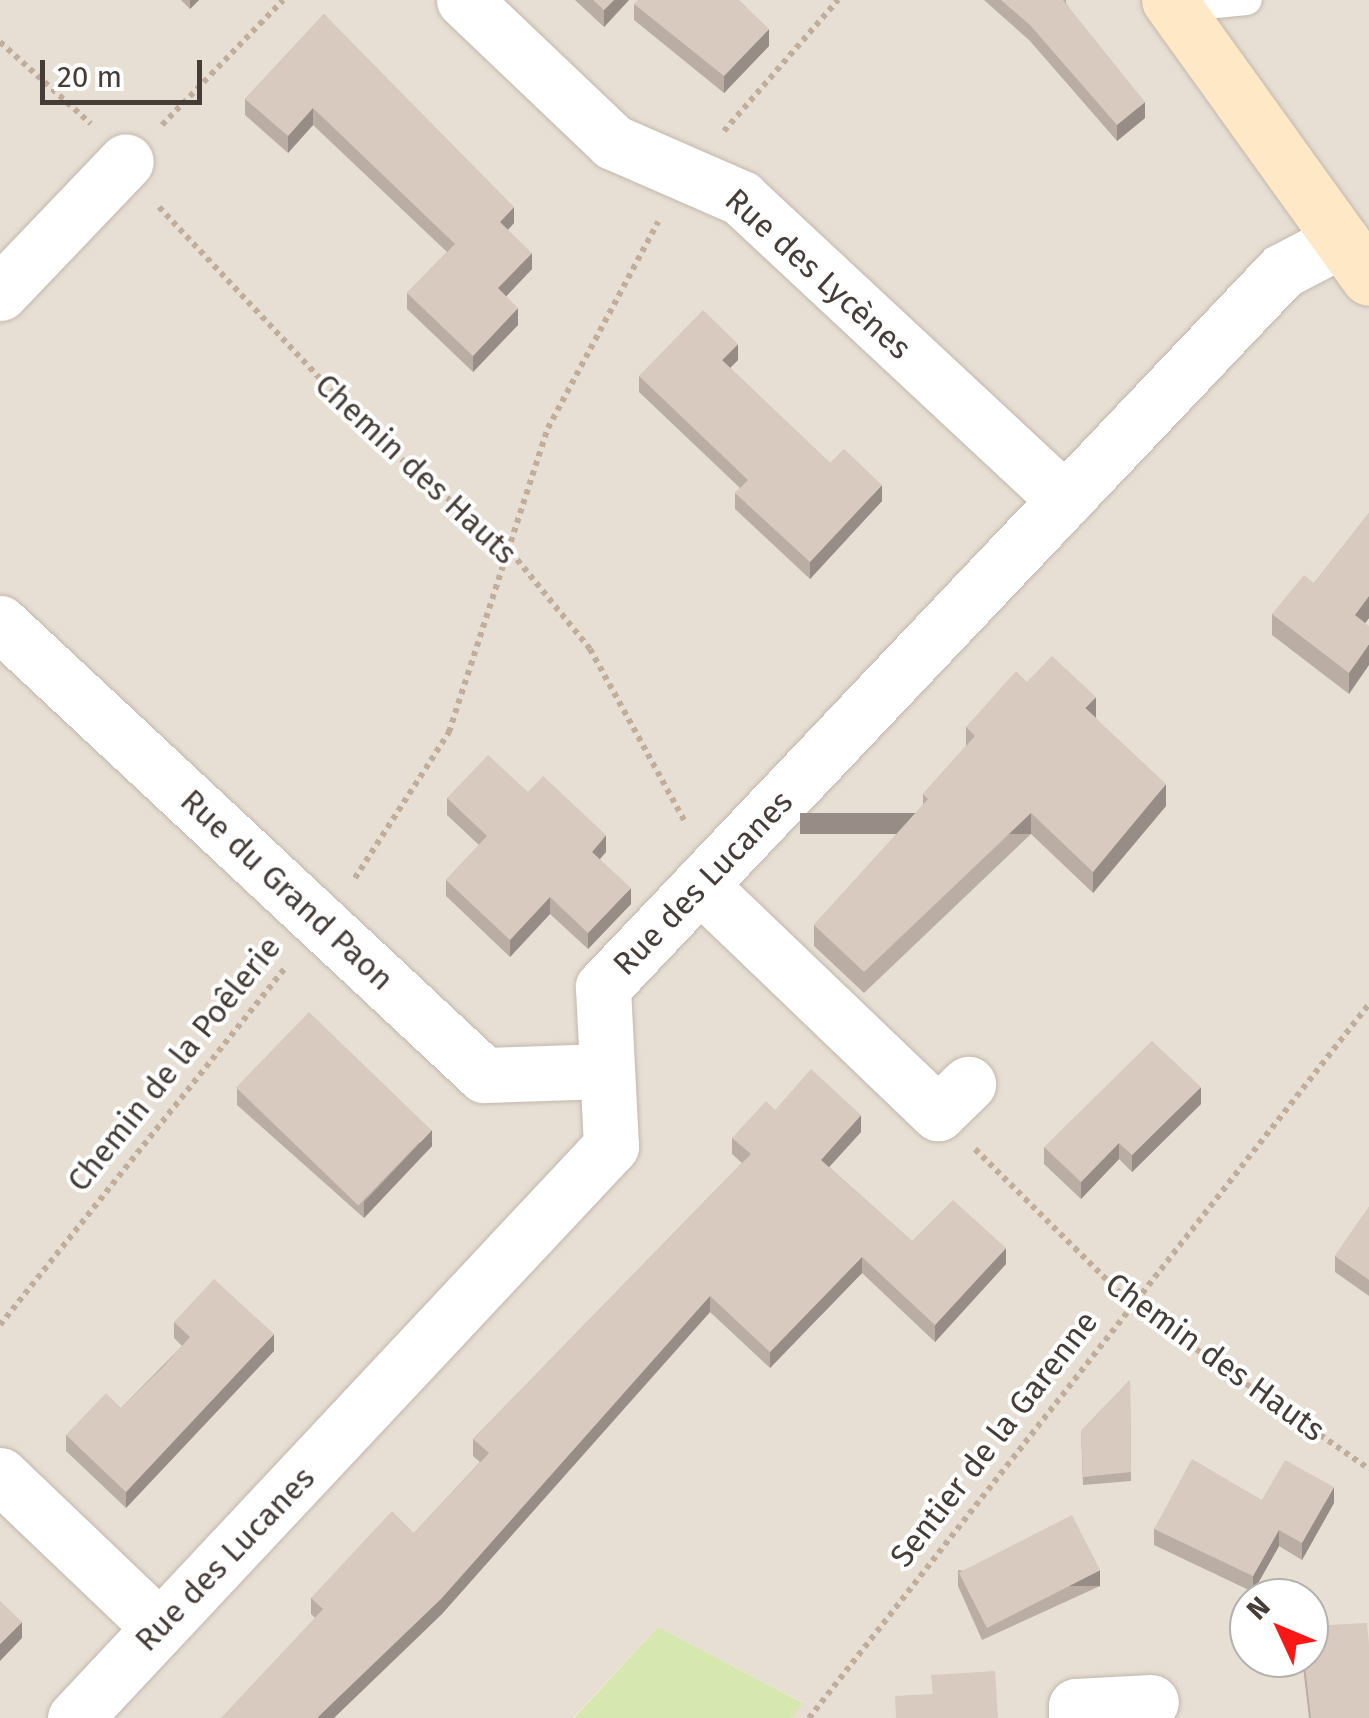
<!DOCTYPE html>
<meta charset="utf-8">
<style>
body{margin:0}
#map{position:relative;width:1369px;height:1718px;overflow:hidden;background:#f3ede6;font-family:"Fira Sans",sans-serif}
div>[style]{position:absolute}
.residential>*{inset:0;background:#e7dfd4}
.green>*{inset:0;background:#d6e8af}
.path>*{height:6px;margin-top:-3px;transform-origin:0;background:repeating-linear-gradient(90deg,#c0ad9a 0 5px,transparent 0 10px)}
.roads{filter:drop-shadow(0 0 2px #c2b7ac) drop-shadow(0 0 2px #c2b7ac)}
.lane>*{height:30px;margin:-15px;padding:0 15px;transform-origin:15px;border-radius:15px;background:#fff}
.street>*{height:55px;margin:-27.5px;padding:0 27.5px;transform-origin:27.5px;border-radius:27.5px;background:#fff}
.secondary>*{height:55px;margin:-27.5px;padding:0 27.5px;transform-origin:27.5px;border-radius:27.5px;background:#fee8c5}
.wall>*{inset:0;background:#baaea4}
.shaded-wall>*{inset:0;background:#978d86;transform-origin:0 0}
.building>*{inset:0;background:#d8cabf;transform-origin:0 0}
span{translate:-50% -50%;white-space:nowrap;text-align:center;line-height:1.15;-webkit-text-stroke:8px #fff;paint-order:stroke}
.street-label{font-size:32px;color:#463d36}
.north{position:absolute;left:1229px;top:1578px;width:100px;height:100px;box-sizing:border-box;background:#fff;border:2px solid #b5b1af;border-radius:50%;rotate:314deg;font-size:28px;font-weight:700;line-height:40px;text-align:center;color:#463d36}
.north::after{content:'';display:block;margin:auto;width:35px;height:45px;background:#fa1817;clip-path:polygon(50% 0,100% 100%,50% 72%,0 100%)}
.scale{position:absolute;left:40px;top:60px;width:162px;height:45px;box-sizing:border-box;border:5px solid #463d36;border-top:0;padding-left:12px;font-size:30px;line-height:35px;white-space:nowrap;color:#463d36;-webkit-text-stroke:8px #fff;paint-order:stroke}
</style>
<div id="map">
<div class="residential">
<i style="clip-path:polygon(evenodd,0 0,1369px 0,1369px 1718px,791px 1718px,802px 1702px,658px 1627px,573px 1718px,0 1718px,0 0,1249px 1598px,1309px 1598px,1309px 1658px,1249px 1658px,1249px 1598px)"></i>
</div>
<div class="green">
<i style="clip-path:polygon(658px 1627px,803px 1703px,791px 1718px,574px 1718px)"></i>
</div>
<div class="path">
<i style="left:0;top:42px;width:122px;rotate:42deg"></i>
<i style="left:162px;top:125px;width:174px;rotate:-45.9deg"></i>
<i style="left:724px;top:131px;width:174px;rotate:-49deg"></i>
<i style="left:159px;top:207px;width:310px;rotate:46.8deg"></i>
<i style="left:371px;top:433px;width:184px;rotate:40.4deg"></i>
<i style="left:511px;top:552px;width:125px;rotate:50.8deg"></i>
<i style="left:590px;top:649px;width:197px;rotate:61.2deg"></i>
<i style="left:355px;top:878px;width:174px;rotate:-57.2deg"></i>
<i style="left:449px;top:732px;width:320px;rotate:-72deg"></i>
<i style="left:548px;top:428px;width:234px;rotate:-61.9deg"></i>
<i style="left:975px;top:1149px;width:220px;rotate:44.8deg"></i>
<i style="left:1131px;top:1304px;width:290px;rotate:34.7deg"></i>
<i style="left:0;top:1325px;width:458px;rotate:-51.4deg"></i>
<i style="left:809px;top:1718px;width:907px;rotate:-51.89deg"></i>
</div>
<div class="roads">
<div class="lane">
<i style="left:1175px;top:7px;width:72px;rotate:-5.6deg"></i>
</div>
<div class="street">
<i style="left:464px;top:0;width:206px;rotate:43.6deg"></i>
<i style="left:613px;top:142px;width:140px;rotate:23.6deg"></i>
<i style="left:741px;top:198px;width:443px;rotate:43deg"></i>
<i style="left:0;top:293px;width:182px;rotate:-46.3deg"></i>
<i style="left:0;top:623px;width:662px;rotate:43.04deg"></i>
<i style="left:484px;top:1075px;width:122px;rotate:-1.9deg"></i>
<i style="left:702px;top:887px;width:327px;rotate:43.8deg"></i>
<i style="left:938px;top:1113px;width:42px;rotate:-44deg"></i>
<i style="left:0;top:1475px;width:220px;rotate:43.7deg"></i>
<i style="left:75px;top:1718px;width:784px;rotate:-46.86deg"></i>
<i style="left:611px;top:1146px;width:159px;rotate:-92.9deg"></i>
<i style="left:603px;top:987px;width:987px;rotate:-46.52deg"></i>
<i style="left:1282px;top:271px;width:67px;rotate:-27.7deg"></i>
<i style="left:1076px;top:1718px;width:12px;rotate:-90deg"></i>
<i style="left:1076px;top:1706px;width:75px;rotate:-3.1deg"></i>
</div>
<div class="secondary">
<i style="left:1169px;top:0;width:342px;rotate:54.3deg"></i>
</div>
</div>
<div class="wall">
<i style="clip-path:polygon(181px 0,199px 0,190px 9px)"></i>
<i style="clip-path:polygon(575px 0,629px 0,604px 27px)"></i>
<i style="clip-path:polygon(984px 0,1066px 0,1066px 3px,1145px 118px,1117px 141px,1030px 41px)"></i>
<i style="clip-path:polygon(634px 4px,769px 46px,724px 93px,634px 20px)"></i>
<i style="clip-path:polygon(324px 14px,514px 223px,508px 230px,532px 269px,506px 296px,518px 325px,473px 372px,407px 309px,407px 293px,447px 252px,313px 125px,288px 153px,245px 115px,245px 99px)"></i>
<i style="clip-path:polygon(738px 360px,730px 368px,830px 463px,882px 501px,810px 579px,735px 509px,735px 493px,740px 488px,639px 392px,639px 376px)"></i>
<i style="clip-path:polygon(1369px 513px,1369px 618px,1365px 623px,1349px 694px,1272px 635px,1272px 614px,1314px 583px)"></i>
<i style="clip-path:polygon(1027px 682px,1096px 718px,1166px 806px,1093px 893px,1031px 834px,864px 993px,814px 946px,814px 925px,923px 805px,923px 794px,966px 746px,966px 727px)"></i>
<i style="clip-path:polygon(528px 792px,606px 852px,600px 859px,631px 904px,588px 949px,550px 914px,510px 957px,446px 896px,446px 880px,479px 845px,447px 815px,447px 798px)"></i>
<i style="clip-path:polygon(237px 1088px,432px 1146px,364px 1218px,237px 1105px)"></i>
<i style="clip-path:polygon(1201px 1104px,1132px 1172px,1119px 1159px,1081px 1199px,1044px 1164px,1044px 1147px)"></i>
<i style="clip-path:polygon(775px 1110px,861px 1132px,829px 1167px,912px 1241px,1006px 1264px,935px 1342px,862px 1273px,770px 1368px,710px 1312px,441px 1615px,315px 1618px,311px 1614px,311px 1598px,414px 1533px,480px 1462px,473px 1456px,473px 1439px,742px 1163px,732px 1154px,732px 1138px)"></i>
<i style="clip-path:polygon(1369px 1207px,1369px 1296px,1335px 1272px,1335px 1256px)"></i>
<i style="clip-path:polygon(174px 1322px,274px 1351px,126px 1508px,66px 1451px,66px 1435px,121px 1408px,182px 1346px,174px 1338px)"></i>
<i style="clip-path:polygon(1130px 1380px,1131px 1481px,1083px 1485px,1081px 1431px)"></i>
<i style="clip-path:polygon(1262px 1500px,1334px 1503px,1302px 1560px,1279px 1546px,1253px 1592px,1154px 1545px,1154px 1529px)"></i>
<i style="clip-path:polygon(958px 1570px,1100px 1586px,982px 1640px,958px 1586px)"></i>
<i style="clip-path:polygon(1302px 1658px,1309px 1658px,1369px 1718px,1309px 1718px)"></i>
</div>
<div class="shaded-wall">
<i style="clip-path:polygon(190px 0,199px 0,190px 9px)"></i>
<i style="clip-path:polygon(614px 0,629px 0,604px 27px,604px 10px)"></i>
<i style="clip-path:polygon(769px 29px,769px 46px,724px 93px,724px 76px)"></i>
<i style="clip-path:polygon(1145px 102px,1145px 118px,1117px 141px,1117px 125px)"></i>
<i style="clip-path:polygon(313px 108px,313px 125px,288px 153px,288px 136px)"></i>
<i style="clip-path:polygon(514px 207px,514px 223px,500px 238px,500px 222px)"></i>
<i style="clip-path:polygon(532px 253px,532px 269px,498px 305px,498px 288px)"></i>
<i style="clip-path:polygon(518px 308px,518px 325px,473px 372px,473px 356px)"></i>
<i style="clip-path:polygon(738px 344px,738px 360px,722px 376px,722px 360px)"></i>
<i style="clip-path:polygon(882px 485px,882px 501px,810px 579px,810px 562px)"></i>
<i style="clip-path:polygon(1369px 596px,1369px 618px,1355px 637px,1355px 615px)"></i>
<i style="clip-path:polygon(1369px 644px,1369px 665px,1349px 694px,1349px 673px)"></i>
<i style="clip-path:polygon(1096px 697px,1096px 718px,1085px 708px)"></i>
<i style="clip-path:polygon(1166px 784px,1166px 806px,1093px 893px,1093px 872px)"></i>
<i style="left:1031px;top:813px;width:21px;height:231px;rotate:90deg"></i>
<i style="clip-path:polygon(606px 835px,606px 852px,592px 868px,592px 852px)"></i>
<i style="clip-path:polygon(631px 888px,631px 904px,588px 949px,588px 933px)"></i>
<i style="clip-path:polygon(550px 897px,550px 914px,510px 957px,510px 940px)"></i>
<i style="clip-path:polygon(1201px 1087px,1201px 1104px,1132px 1172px,1132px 1155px)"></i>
<i style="clip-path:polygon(861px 1115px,861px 1132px,821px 1176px,821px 1160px)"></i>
<i style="clip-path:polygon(432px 1130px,432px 1146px,364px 1218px,364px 1202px)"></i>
<i style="clip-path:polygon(1119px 1143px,1119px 1159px,1081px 1199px,1081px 1182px)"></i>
<i style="clip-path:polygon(1006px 1248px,1006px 1264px,935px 1342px,935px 1325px)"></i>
<i style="clip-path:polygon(862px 1257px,862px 1273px,770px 1368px,770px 1352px)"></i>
<i style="clip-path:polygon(710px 1296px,710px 1312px,441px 1615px,334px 1718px,317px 1718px)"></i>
<i style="clip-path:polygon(274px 1334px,274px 1351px,126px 1508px,126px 1492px)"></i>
<i style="clip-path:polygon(1334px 1487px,1334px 1503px,1302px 1560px,1302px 1543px)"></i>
<i style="clip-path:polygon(1279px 1530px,1279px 1546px,1253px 1592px,1253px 1576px)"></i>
<i style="left:1100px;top:1570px;width:16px;height:130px;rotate:90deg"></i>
<i style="clip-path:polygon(22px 1622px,22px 1638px,0 1661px,0 1644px)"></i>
</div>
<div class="building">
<i style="clip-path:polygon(593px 0,614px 0,604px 10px)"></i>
<i style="clip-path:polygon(638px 0,739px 0,769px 29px,724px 76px,634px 4px)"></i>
<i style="clip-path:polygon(1001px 0,1063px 0,1145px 102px,1117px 125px,1030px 25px)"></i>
<i style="clip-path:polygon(324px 14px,514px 207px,500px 222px,532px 253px,498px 288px,518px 308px,473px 356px,407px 293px,455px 244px,313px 108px,288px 136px,245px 99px)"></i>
<i style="clip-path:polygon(703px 310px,738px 344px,722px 360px,830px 463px,844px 449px,882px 485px,810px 562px,735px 493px,748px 480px,639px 376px)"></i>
<i style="clip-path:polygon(1369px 513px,1369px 596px,1355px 615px,1369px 626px,1369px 644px,1349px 673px,1272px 614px,1304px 575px,1314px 583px)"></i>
<i style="clip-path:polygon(1052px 656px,1096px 697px,1085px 708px,1166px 784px,1093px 872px,1031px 813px,864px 972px,814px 925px,928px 799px,923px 794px,975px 736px,966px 727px,1016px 671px,1027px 682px)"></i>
<i style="clip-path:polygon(488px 755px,528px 792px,543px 776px,606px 835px,592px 852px,631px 888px,588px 933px,550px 897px,510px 940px,446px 880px,487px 836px,447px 798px)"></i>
<i style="left:309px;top:1012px;width:170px;height:105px;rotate:44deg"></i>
<i style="clip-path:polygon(1152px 1041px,1201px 1087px,1132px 1155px,1119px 1143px,1081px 1182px,1044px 1147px)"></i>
<i style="clip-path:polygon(811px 1069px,861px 1115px,821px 1160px,912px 1241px,953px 1200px,1006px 1248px,935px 1325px,862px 1257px,770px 1352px,710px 1296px,441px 1599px,317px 1718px,221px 1718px,323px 1609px,311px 1598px,392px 1511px,414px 1533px,489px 1453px,473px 1439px,751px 1154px,732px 1138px,766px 1101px,775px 1110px)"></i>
<i style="clip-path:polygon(1369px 1207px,1369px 1280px,1335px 1256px)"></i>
<i style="clip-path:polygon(214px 1279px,274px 1334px,126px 1492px,66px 1435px,106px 1393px,121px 1408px,162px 1368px,190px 1337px,174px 1322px)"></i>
<i style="clip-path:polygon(1130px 1380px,1131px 1472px,1083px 1477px,1081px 1431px)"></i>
<i style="clip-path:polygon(1192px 1459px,1262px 1500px,1285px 1460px,1334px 1487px,1302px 1543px,1279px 1530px,1253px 1576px,1154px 1529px)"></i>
<i style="left:1072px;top:1515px;width:62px;height:127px;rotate:63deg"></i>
<i style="clip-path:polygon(0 1601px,22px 1622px,0 1644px)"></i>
<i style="clip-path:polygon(1367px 1623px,1369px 1644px,1369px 1718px,1311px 1718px,1304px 1658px,1309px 1658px,1309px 1626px)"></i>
<i style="clip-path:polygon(995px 1671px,998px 1718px,896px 1718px,895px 1696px,933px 1694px,931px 1675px)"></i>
</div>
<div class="street-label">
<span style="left:818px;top:274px;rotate:42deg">Rue des Lycènes</span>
<span style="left:416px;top:469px;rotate:43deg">Chemin des Hauts</span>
<span style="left:703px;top:883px;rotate:-46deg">Rue des Lucanes</span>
<span style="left:287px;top:890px;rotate:43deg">Rue du Grand Paon</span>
<span style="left:174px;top:1064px;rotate:-51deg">Chemin de la Poêlerie</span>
<span style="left:1215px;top:1357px;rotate:36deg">Chemin des Hauts</span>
<span style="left:994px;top:1439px;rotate:-52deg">Sentier de la Garenne</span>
<span style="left:225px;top:1559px;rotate:-46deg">Rue des Lucanes</span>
</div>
<div class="north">N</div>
<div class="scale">20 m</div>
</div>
